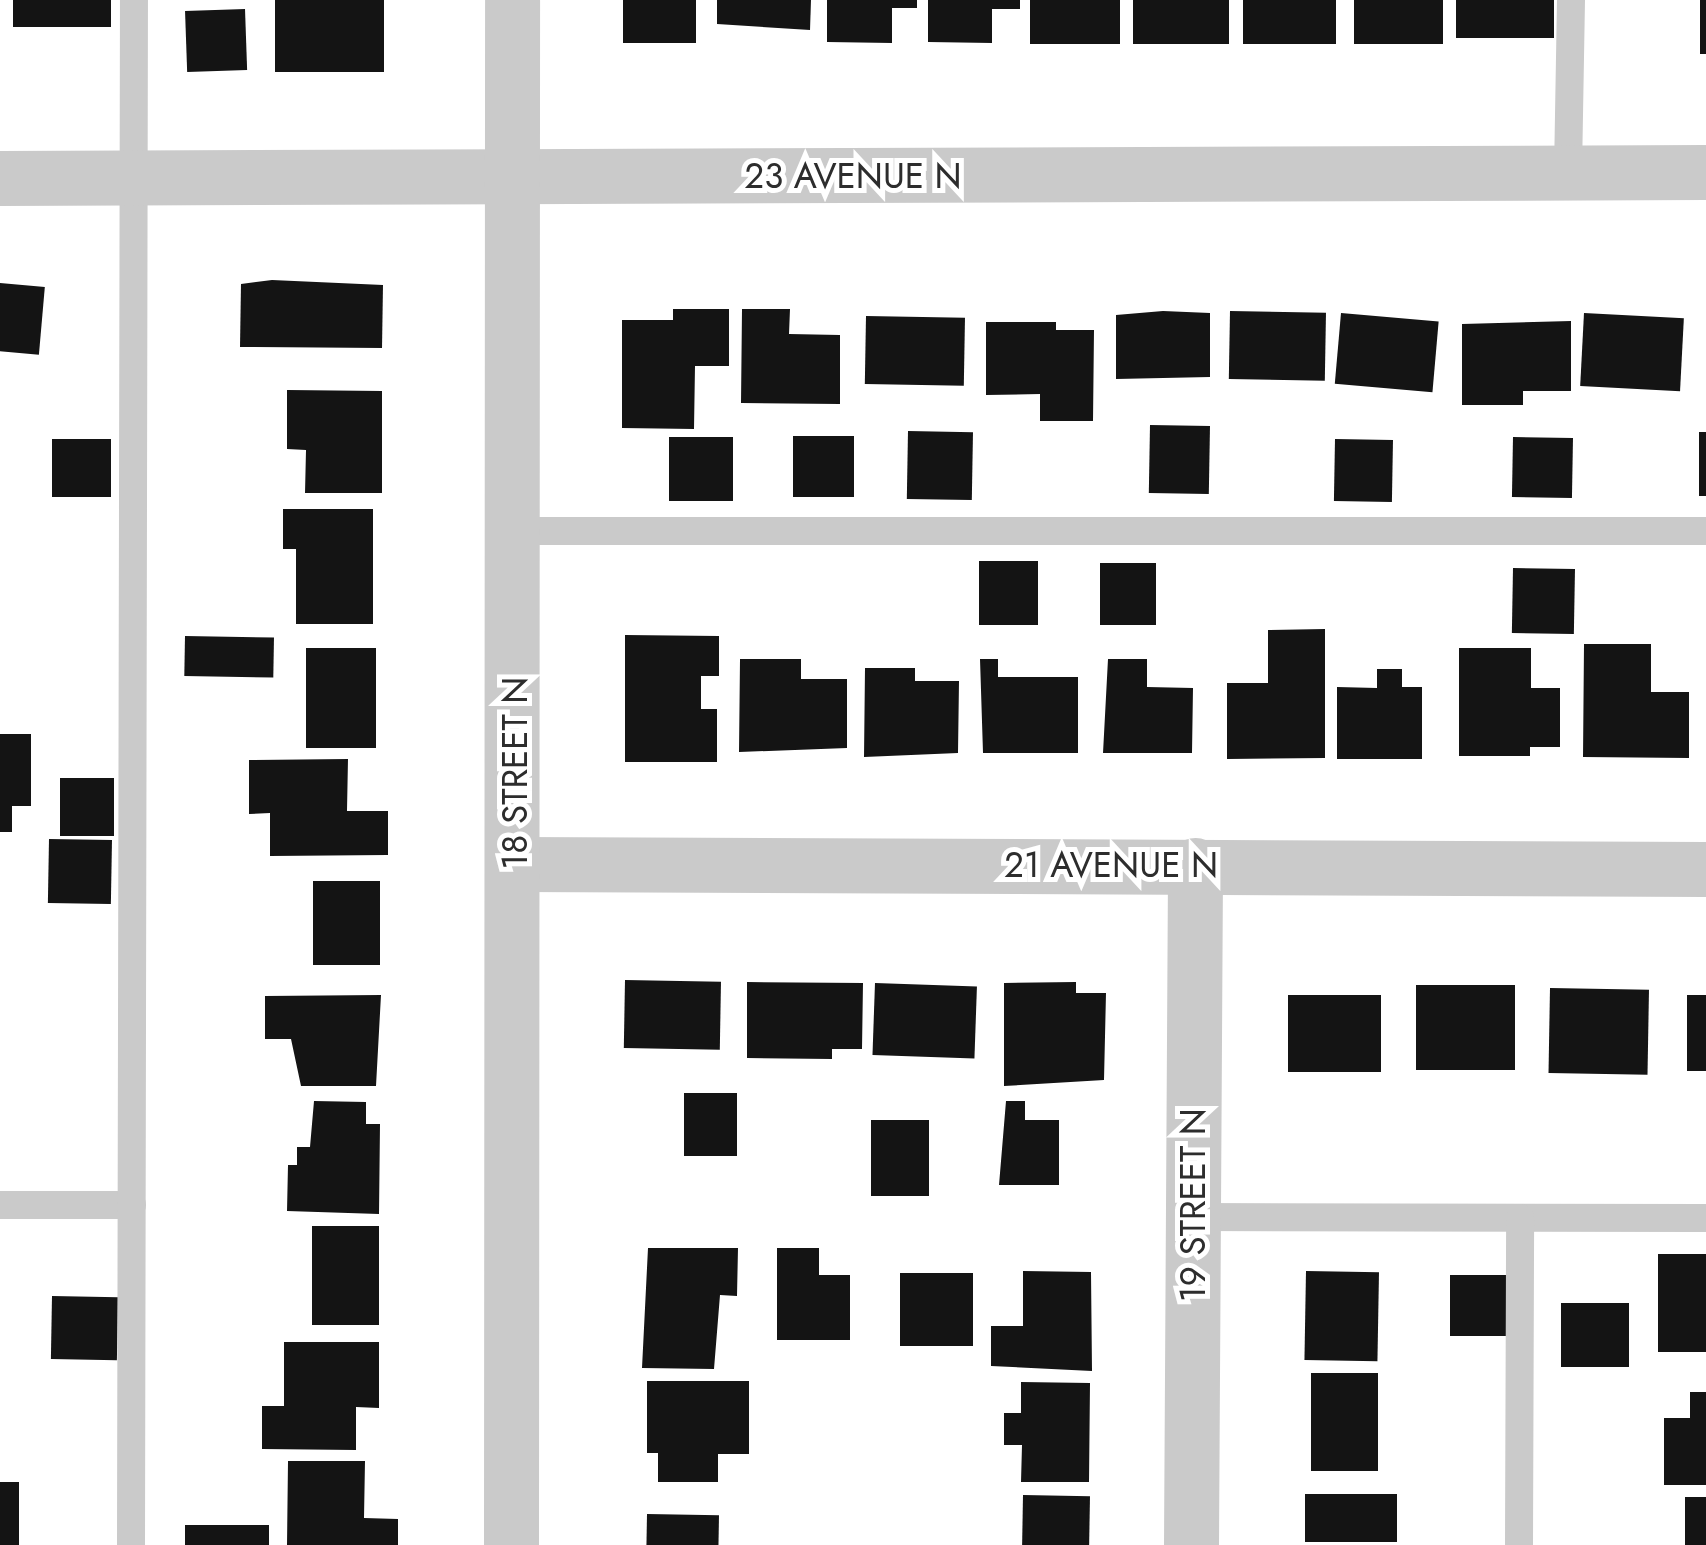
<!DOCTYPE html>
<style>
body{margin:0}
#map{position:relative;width:1706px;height:1545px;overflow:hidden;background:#fff;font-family:Jost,sans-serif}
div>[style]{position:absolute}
.building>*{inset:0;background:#141414;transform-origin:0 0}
.service>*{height:28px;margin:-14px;padding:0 14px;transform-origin:14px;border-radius:14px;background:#cacaca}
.minor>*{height:55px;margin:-27.5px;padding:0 27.5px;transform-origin:27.5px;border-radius:27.5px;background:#cacaca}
span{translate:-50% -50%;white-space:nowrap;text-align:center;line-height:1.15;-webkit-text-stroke:10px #fff;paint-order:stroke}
.street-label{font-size:35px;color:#2d2d2d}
</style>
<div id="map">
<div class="building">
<i style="left:13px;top:0;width:98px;height:27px"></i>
<i style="left:275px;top:0;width:109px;height:72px"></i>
<i style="left:623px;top:0;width:73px;height:43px"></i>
<i style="clip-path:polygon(717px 0,811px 0,810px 30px,717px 24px)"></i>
<i style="clip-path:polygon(827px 0,917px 0,917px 8px,892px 8px,892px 43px,827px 42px)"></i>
<i style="clip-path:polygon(928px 0,1020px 0,1020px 9px,992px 9px,992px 43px,928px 42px)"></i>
<i style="left:1030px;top:0;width:90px;height:44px"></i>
<i style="left:1133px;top:0;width:96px;height:44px"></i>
<i style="left:1243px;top:0;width:93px;height:44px"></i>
<i style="left:1354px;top:0;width:89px;height:44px"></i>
<i style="left:1456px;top:0;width:98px;height:38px"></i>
<i style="left:1700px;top:0;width:6px;height:54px"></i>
<i style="left:245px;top:9px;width:61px;height:60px;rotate:88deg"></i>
<i style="clip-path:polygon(272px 280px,383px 285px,382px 348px,240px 347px,241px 284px)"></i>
<i style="left:0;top:283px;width:45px;height:68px;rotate:5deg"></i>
<i style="clip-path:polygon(673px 309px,729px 309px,729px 366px,695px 366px,694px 429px,622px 428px,622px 320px,673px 320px)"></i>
<i style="clip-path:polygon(742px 309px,790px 309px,789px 334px,840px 335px,840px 404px,741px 403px)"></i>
<i style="clip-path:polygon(1163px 311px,1210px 313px,1210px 377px,1116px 379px,1116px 315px)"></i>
<i style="left:1230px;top:311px;width:96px;height:68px;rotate:1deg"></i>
<i style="left:1341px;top:313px;width:98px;height:71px;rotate:5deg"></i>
<i style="left:1584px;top:313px;width:100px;height:73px;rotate:3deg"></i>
<i style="left:866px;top:316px;width:99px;height:68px;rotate:1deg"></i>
<i style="clip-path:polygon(1571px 321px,1571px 391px,1523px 391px,1523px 405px,1462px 405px,1462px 324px)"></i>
<i style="clip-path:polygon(986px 322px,1056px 322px,1056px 330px,1094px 330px,1093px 421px,1040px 421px,1040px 394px,986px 395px)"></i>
<i style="clip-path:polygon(287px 390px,382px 391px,382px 493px,305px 493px,306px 450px,287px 449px)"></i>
<i style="left:1150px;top:425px;width:60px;height:68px;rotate:1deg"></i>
<i style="left:908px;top:431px;width:65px;height:68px;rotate:1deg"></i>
<i style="left:1706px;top:432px;width:64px;height:7px;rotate:90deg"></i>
<i style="left:793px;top:436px;width:61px;height:61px"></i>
<i style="left:669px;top:437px;width:64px;height:64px"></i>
<i style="left:1513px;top:437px;width:60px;height:60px;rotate:1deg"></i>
<i style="left:52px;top:439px;width:59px;height:58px"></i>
<i style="left:1335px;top:439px;width:58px;height:62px;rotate:1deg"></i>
<i style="clip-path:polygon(283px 509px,373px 509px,373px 624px,296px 624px,296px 549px,283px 549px)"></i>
<i style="left:979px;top:561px;width:59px;height:64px"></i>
<i style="left:1100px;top:563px;width:56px;height:62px"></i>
<i style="left:1513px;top:568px;width:62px;height:65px;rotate:1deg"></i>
<i style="clip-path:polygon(1325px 629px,1325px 758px,1227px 759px,1227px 683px,1268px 683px,1268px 630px)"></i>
<i style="clip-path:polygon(625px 635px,719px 636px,719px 676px,701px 676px,701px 709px,717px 709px,717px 762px,625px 762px)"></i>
<i style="left:185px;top:636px;width:89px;height:40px;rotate:1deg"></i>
<i style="clip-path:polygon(1584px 644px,1651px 644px,1651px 692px,1689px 692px,1689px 758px,1583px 757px)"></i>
<i style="left:306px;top:648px;width:70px;height:100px"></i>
<i style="clip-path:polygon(1459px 648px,1531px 648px,1531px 688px,1560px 688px,1560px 747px,1530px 747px,1530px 756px,1459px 756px)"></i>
<i style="clip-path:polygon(740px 659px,801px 659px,801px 679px,847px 679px,847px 748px,739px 752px)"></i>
<i style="clip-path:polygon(980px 659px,998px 659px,998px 677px,1078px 677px,1078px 753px,983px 753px)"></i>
<i style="clip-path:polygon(1108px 659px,1147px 659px,1147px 687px,1193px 688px,1192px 753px,1103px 753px)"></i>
<i style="clip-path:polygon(865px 668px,915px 668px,915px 681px,959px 681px,958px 753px,864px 757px)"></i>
<i style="clip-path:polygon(1377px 669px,1402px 669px,1402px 687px,1422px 687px,1422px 759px,1337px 759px,1337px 687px,1377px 688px)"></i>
<i style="clip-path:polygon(0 734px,31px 734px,31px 806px,12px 806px,12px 832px,0 832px)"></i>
<i style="clip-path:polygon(348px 759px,347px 811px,388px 811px,388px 855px,270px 856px,270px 813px,249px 814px,249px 760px)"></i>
<i style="left:60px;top:778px;width:54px;height:58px"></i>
<i style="left:49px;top:839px;width:63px;height:64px;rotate:1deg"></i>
<i style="left:313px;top:881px;width:67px;height:84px"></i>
<i style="left:625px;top:980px;width:96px;height:68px;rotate:1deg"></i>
<i style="clip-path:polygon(747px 982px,863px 983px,862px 1049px,832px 1049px,832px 1059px,747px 1058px)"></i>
<i style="clip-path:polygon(1076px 982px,1076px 993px,1106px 993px,1104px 1080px,1004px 1086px,1004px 983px)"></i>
<i style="left:875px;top:983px;width:102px;height:72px;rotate:2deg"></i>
<i style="left:1416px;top:985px;width:99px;height:85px"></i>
<i style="left:1550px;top:988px;width:99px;height:85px;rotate:1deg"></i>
<i style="clip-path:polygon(381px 995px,376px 1086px,301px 1086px,291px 1039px,265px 1039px,265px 996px)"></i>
<i style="left:1288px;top:995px;width:93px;height:77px"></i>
<i style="left:1687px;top:995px;width:19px;height:76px"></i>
<i style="left:684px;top:1093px;width:53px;height:63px"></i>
<i style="clip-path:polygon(314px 1101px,366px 1102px,366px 1124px,380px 1124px,379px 1214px,287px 1211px,288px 1165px,297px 1165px,297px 1147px,310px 1147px)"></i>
<i style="clip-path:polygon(1006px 1101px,1025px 1101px,1025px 1120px,1059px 1120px,1059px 1185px,999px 1185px)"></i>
<i style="left:871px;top:1120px;width:58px;height:76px"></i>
<i style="left:312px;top:1226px;width:67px;height:99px"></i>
<i style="clip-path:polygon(648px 1248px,738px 1248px,737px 1296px,720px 1295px,714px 1369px,642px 1368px)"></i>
<i style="clip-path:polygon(777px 1248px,819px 1248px,819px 1275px,850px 1275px,850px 1340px,777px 1340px)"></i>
<i style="left:1658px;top:1254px;width:48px;height:98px"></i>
<i style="clip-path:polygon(1023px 1271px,1091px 1272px,1092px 1371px,991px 1366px,991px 1326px,1023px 1326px)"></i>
<i style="left:1306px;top:1271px;width:73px;height:89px;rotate:1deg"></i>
<i style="left:900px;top:1273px;width:73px;height:73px"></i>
<i style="left:1450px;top:1275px;width:59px;height:61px"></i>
<i style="left:52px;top:1296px;width:66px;height:63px;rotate:1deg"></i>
<i style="left:1561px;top:1303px;width:68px;height:64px"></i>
<i style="clip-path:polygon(284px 1342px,379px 1342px,379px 1408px,356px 1407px,356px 1450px,262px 1449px,262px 1406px,284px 1406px)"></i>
<i style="left:1311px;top:1373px;width:67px;height:98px"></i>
<i style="clip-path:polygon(647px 1381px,749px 1381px,749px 1454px,718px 1454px,718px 1482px,658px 1482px,658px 1453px,647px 1453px)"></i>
<i style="clip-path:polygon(1021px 1382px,1090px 1383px,1089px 1482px,1021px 1482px,1022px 1445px,1004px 1445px,1004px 1413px,1021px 1413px)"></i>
<i style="clip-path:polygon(1690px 1392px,1706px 1392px,1706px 1485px,1664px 1485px,1664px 1418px,1690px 1418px)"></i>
<i style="clip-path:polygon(288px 1461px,365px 1461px,364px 1518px,398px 1519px,398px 1545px,287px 1545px)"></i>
<i style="left:0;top:1482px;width:19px;height:63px"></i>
<i style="left:1397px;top:1494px;width:48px;height:92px;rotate:90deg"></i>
<i style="left:1023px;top:1495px;width:67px;height:50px;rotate:1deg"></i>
<i style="left:1685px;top:1497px;width:21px;height:48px"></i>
<i style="left:647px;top:1514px;width:72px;height:31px;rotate:1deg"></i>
<i style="left:269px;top:1525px;width:20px;height:84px;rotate:90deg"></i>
</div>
<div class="service">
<i style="left:1568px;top:172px;width:172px;rotate:-89deg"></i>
<i style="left:513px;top:531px;width:1193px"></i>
<i style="left:0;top:1205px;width:132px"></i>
<i style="left:1193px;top:1217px;width:513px;rotate:0.11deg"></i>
<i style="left:131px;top:1545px;width:1545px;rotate:-89.89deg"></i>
<i style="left:1519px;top:1545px;width:327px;rotate:-89.8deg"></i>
</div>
<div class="minor">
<i style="left:0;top:178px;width:1706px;rotate:-0.2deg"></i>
<i style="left:516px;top:864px;width:1190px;rotate:0.24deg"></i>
<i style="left:511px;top:1545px;width:1545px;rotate:-89.96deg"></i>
<i style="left:1191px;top:1545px;width:680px;rotate:-89.66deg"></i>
</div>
<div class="street-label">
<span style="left:853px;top:176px">23 AVENUE N</span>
<span style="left:515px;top:773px;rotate:-90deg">18 STREET N</span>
<span style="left:1111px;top:865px">21 AVENUE N</span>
<span style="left:1193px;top:1205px;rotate:-90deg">19 STREET N</span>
</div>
</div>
